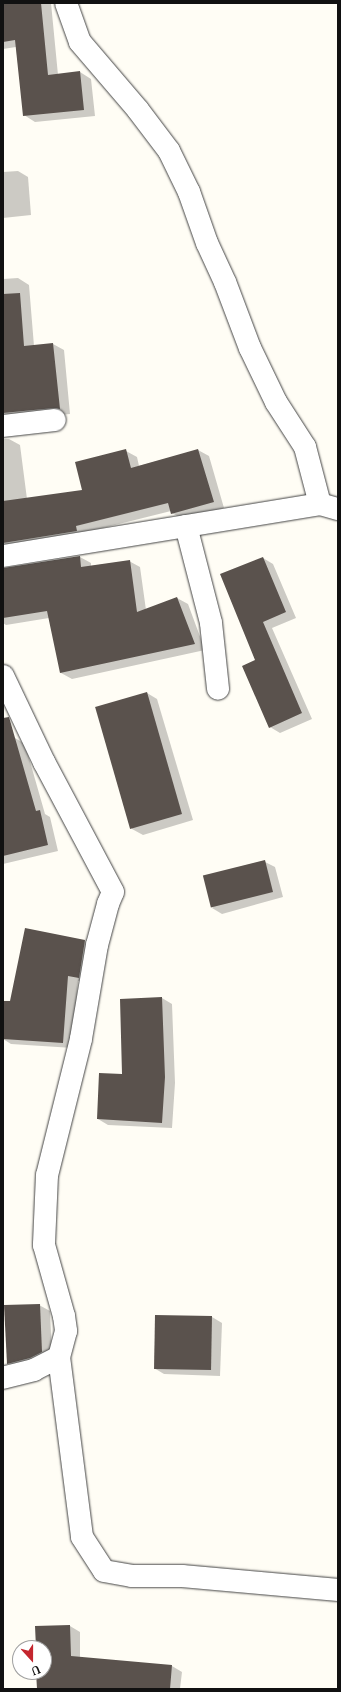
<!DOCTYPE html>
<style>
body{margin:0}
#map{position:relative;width:341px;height:1692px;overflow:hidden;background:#fffdf5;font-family:Merriweather,serif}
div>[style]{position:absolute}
.shadow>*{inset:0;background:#0003}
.building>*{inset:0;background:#5a524d;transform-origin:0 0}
.roads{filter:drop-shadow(0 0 1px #444) drop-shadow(0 0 1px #444)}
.minor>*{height:22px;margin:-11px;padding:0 11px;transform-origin:11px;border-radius:11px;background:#fff}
span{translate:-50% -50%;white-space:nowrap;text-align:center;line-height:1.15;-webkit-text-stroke:4px #fff;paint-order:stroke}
.frame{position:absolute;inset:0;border:4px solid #111;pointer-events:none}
.north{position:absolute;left:12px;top:1640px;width:40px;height:40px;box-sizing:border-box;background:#fff;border:1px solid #a0a0a0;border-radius:50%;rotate:159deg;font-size:11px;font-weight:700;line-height:16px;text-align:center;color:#111}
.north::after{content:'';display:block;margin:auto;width:14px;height:18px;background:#c4262e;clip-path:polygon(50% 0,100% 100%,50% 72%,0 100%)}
</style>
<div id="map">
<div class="shadow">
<i style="clip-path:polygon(3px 3px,51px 3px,58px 75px,80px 72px,91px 79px,95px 116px,35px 122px,24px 115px,16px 47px,3px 49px)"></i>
<i style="clip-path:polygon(18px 171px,28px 177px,31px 215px,3px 218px,3px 172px)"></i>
<i style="clip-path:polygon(18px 278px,29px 285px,34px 346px,53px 344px,64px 350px,70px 414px,13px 419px,3px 426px,3px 279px)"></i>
<i style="clip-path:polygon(3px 439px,9px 439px,20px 445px,27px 499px,83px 491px,126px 451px,137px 457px,139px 466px,198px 450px,209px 456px,224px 508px,183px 519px,172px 513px,171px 511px,87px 532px,3px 556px)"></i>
<i style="clip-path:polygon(80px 557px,91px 563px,91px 566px,129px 561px,140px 567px,146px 610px,177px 598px,188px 604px,205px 650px,72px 679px,61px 673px,49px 618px,6px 625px,3px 623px,3px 569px)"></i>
<i style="clip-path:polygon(263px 558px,273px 564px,296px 618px,272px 628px,312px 719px,280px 733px,270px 727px,257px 661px)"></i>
<i style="clip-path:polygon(147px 693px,157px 699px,193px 820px,143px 835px,132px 829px)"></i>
<i style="clip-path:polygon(15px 738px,25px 744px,45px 814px,50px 817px,58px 851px,3px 864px,3px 742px)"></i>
<i style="clip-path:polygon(265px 862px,275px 867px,283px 897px,222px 914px,212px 908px)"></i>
<i style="clip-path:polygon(26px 929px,85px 941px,95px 947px,89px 983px,78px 981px,73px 1048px,11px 1044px,3px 1039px,3px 1016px,11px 1003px)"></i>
<i style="clip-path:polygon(162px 998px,172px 1004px,175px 1083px,172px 1128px,108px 1125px,98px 1119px,124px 1075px)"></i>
<i style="clip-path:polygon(39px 1305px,50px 1311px,52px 1358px,18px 1369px,8px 1363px)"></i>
<i style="clip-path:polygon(156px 1316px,212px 1317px,222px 1323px,220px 1376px,164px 1374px,154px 1368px)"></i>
<i style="clip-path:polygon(70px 1626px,80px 1632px,80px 1658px,172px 1666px,182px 1672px,180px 1689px,38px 1689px,37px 1672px,44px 1672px,44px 1648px,37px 1648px)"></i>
</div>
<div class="building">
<i style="clip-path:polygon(3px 3px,41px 3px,48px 75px,80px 71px,84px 110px,23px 116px,15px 40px,3px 42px)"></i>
<i style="clip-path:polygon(20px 293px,24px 346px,53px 343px,60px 409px,54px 408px,3px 413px,3px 294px)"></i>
<i style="clip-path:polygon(126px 449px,131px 468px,198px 449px,214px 502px,171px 514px,168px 503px,76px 526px,77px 531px,3px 543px,3px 501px,82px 490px,75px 462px)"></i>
<i style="clip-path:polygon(80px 556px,81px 567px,130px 560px,137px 612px,177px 597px,195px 644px,60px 673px,47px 611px,3px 618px,3px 568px)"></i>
<i style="clip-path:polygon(263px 557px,286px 612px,263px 622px,302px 713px,269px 728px,242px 666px,255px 660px,220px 574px)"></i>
<i style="left:147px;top:692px;width:127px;height:54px;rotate:74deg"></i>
<i style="clip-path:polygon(9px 717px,36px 811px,40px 810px,48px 845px,3px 856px,3px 718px)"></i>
<i style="left:265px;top:860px;width:33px;height:64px;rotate:76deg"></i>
<i style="clip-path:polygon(25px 928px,85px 940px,79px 978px,68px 976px,63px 1043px,3px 1039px,3px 1001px,10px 1001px)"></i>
<i style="clip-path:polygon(162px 997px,165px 1077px,162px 1123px,97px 1119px,99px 1073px,122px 1074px,120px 999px)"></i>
<i style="clip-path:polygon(40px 1304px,42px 1352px,30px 1358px,7px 1364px,4px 1305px)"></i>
<i style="left:155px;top:1315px;width:57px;height:54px;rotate:1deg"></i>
<i style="clip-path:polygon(70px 1625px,71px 1656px,172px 1665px,170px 1689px,37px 1689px,36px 1672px,44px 1672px,44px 1648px,36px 1648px,35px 1626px)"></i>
</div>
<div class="roads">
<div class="minor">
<i style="left:66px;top:3px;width:41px;rotate:70.3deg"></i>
<i style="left:80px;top:42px;width:89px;rotate:49.5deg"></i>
<i style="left:138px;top:110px;width:51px;rotate:52.9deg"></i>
<i style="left:169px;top:151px;width:46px;rotate:64deg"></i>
<i style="left:189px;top:192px;width:54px;rotate:70.6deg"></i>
<i style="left:207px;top:243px;width:43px;rotate:65.2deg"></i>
<i style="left:225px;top:282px;width:71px;rotate:69.3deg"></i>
<i style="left:250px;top:348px;width:60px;rotate:64.3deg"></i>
<i style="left:276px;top:402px;width:54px;rotate:57.2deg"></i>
<i style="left:305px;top:447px;width:59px;rotate:75.3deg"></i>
<i style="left:3px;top:426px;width:52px;rotate:-6.6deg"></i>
<i style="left:186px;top:526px;width:100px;rotate:75.5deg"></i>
<i style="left:211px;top:623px;width:66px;rotate:83.9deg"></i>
<i style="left:3px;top:556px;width:321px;rotate:-9.3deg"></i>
<i style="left:320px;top:504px;width:19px;rotate:16deg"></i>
<i style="left:3px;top:676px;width:95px;rotate:64.5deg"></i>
<i style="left:44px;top:762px;width:147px;rotate:62deg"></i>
<i style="left:113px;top:892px;width:13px;rotate:113deg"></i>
<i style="left:108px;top:904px;width:42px;rotate:105deg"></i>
<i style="left:97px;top:945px;width:95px;rotate:99.7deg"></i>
<i style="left:81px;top:1039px;width:140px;rotate:104deg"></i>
<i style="left:47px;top:1175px;width:70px;rotate:92.5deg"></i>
<i style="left:44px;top:1245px;width:74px;rotate:74.3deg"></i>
<i style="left:64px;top:1316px;width:15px;rotate:82deg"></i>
<i style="left:66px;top:1331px;width:27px;rotate:105deg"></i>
<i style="left:59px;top:1357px;width:28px;rotate:153deg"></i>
<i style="left:34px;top:1370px;width:32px;rotate:166deg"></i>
<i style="left:59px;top:1357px;width:181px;rotate:82.7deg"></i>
<i style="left:82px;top:1537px;width:40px;rotate:57.1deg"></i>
<i style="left:104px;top:1571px;width:28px;rotate:10deg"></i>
<i style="left:132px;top:1576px;width:50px"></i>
<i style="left:182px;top:1576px;width:157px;rotate:5.1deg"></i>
</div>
</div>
<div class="frame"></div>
<div class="north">U</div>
</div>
